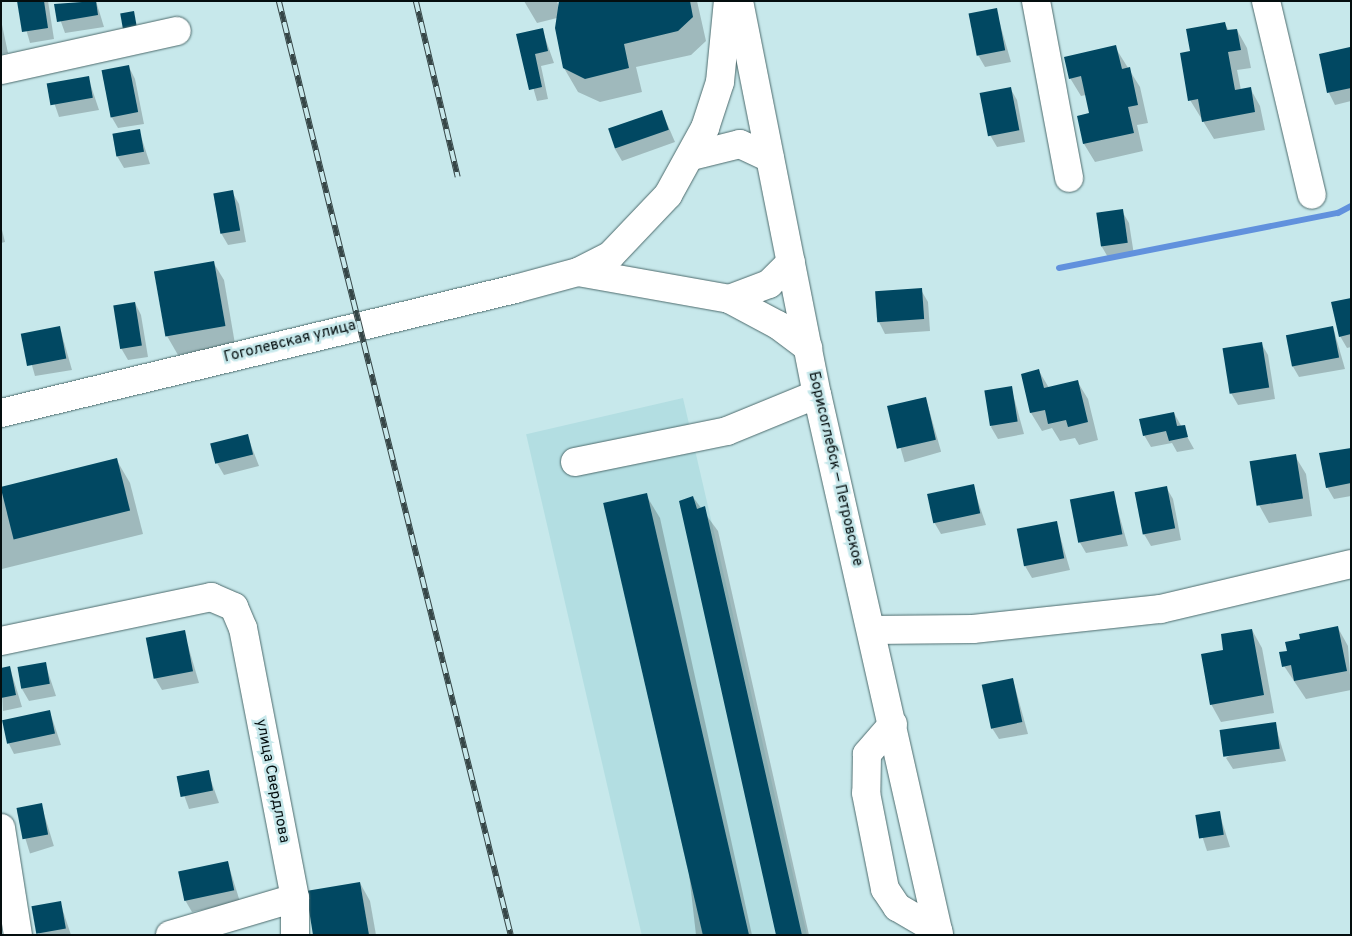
<!DOCTYPE html>
<meta charset="utf-8">
<style>
body{margin:0}
#map{position:relative;width:1352px;height:936px;overflow:hidden;background:#c7e8eb;font-family:Overpass,sans-serif}
div>[style]{position:absolute}
.built>*{inset:0;background:#b3dee2;transform-origin:0 0}
.shadow>*{inset:0;background:#0003;transform-origin:0 0}
.stream>*{height:6px;margin:-3px;padding:0 3px;transform-origin:3px;border-radius:3px;background:#6191dd}
.building>*{inset:0;background:#014862;transform-origin:0 0}
.roads{filter:drop-shadow(0 0 1px #4d6b6d) drop-shadow(0 0 1px #4d6b6d)}
.minor>*{height:28px;margin:-14px;padding:0 14px;transform-origin:14px;border-radius:14px;background:#fff}
.rail>*{height:5.5px;margin-top:-2.75px;transform-origin:0;background:repeating-linear-gradient(90deg,#c7e8eb 0 11px,#364647 0 22px);box-sizing:border-box;border-block:1px solid #364647}
span{translate:-50% -50%;white-space:nowrap;text-align:center;line-height:1.15;-webkit-text-stroke:5px #c7e8eb;paint-order:stroke}
.street-label{font-size:15px;color:#040e0f}
.frame{position:absolute;inset:0;border:2px solid #040e0f;pointer-events:none}
</style>
<div id="map">
<div class="built">
<i style="left:683px;top:398px;width:552px;height:161px;rotate:77deg"></i>
</div>
<div class="shadow">
<i style="clip-path:polygon(18px 1px,48px 1px,54px 39px,30px 43px)"></i>
<i style="clip-path:polygon(96px 1px,104px 27px,65px 33px,55px 5px)"></i>
<i style="clip-path:polygon(524px 1px,557px 1px,559px 8px,560px 1px,697px 1px,706px 41px,691px 55px,636px 67px,642px 92px,600px 102px,578px 92px,564px 68px,557px 18px,537px 23px)"></i>
<i style="clip-path:polygon(996px 10px,1011px 62px,985px 67px,978px 55px)"></i>
<i style="clip-path:polygon(1px 20px,8px 53px,1px 54px)"></i>
<i style="clip-path:polygon(1225px 24px,1229px 31px,1237px 30px,1247px 48px,1251px 68px,1237px 70px,1241px 90px,1250px 88px,1260px 106px,1265px 130px,1214px 139px,1190px 100px,1192px 52px)"></i>
<i style="clip-path:polygon(542px 29px,554px 63px,541px 66px,548px 99px,537px 101px,518px 35px)"></i>
<i style="clip-path:polygon(1115px 47px,1140px 87px,1148px 123px,1137px 125px,1143px 151px,1095px 162px,1084px 144px,1090px 114px,1086px 95px,1081px 96px,1070px 78px)"></i>
<i style="clip-path:polygon(1349px 48px,1351px 101px,1335px 105px,1329px 93px)"></i>
<i style="clip-path:polygon(129px 67px,135px 79px,144px 124px,118px 128px,111px 116px,103px 71px)"></i>
<i style="clip-path:polygon(88px 77px,99px 110px,59px 117px,48px 85px)"></i>
<i style="clip-path:polygon(1010px 88px,1017px 100px,1025px 142px,997px 147px,990px 135px)"></i>
<i style="clip-path:polygon(662px 112px,675px 142px,622px 161px,615px 149px)"></i>
<i style="clip-path:polygon(139px 130px,150px 164px,124px 168px,117px 156px)"></i>
<i style="clip-path:polygon(232px 192px,239px 204px,246px 242px,228px 245px,221px 233px,215px 195px)"></i>
<i style="clip-path:polygon(1122px 211px,1129px 223px,1134px 255px,1109px 259px,1102px 247px)"></i>
<i style="clip-path:polygon(1px 226px,5px 242px,1px 243px)"></i>
<i style="clip-path:polygon(213px 262px,224px 280px,235px 344px,178px 355px,167px 336px)"></i>
<i style="clip-path:polygon(921px 290px,928px 302px,930px 331px,885px 334px,879px 322px)"></i>
<i style="clip-path:polygon(1351px 301px,1351px 347px,1347px 348px,1340px 336px)"></i>
<i style="clip-path:polygon(135px 303px,141px 315px,148px 357px,128px 360px,121px 348px)"></i>
<i style="clip-path:polygon(1333px 327px,1345px 369px,1299px 377px,1292px 365px)"></i>
<i style="clip-path:polygon(60px 328px,72px 370px,35px 376px,23px 334px)"></i>
<i style="clip-path:polygon(1261px 343px,1268px 355px,1275px 399px,1238px 405px,1231px 393px)"></i>
<i style="clip-path:polygon(1039px 371px,1049px 388px,1077px 381px,1088px 399px,1098px 440px,1079px 445px,1075px 438px,1060px 441px,1052px 428px,1042px 431px,1031px 413px,1022px 375px)"></i>
<i style="clip-path:polygon(1011px 387px,1024px 434px,998px 439px,991px 427px)"></i>
<i style="left:926px;top:399px;width:55px;height:38px;rotate:74deg"></i>
<i style="clip-path:polygon(1174px 413px,1194px 449px,1177px 452px,1172px 443px,1151px 447px,1144px 435px)"></i>
<i style="clip-path:polygon(247px 435px,259px 466px,224px 475px,217px 463px)"></i>
<i style="clip-path:polygon(1351px 449px,1351px 496px,1334px 499px,1327px 487px)"></i>
<i style="clip-path:polygon(1295px 456px,1306px 474px,1312px 516px,1269px 523px,1259px 505px,1252px 463px)"></i>
<i style="clip-path:polygon(116px 459px,130px 483px,143px 534px,2px 569px,1px 489px)"></i>
<i style="clip-path:polygon(973px 486px,986px 525px,941px 534px,934px 522px)"></i>
<i style="clip-path:polygon(1166px 487px,1173px 499px,1181px 540px,1151px 546px,1144px 534px)"></i>
<i style="clip-path:polygon(1113px 493px,1128px 546px,1086px 553px,1079px 541px)"></i>
<i style="clip-path:polygon(646px 495px,660px 518px,752px 935px,696px 935px)"></i>
<i style="clip-path:polygon(693px 497px,718px 531px,809px 935px,777px 935px)"></i>
<i style="clip-path:polygon(1056px 522px,1070px 570px,1032px 578px,1025px 566px)"></i>
<i style="clip-path:polygon(1338px 628px,1348px 646px,1351px 690px,1306px 699px,1284px 666px,1288px 652px)"></i>
<i style="clip-path:polygon(1252px 630px,1262px 648px,1274px 713px,1221px 722px,1211px 704px,1225px 651px)"></i>
<i style="clip-path:polygon(184px 632px,199px 683px,162px 690px,155px 678px)"></i>
<i style="clip-path:polygon(45px 663px,56px 696px,29px 701px,22px 689px)"></i>
<i style="clip-path:polygon(10px 668px,22px 707px,3px 711px,1px 669px)"></i>
<i style="clip-path:polygon(1013px 680px,1028px 734px,999px 739px,992px 728px)"></i>
<i style="clip-path:polygon(50px 712px,61px 745px,14px 754px,8px 742px)"></i>
<i style="clip-path:polygon(1275px 724px,1286px 761px,1233px 769px,1226px 758px)"></i>
<i style="clip-path:polygon(208px 772px,219px 803px,189px 809px,178px 778px)"></i>
<i style="left:41px;top:804px;width:44px;height:25px;rotate:73deg"></i>
<i style="clip-path:polygon(1219px 812px,1230px 847px,1207px 851px,1196px 817px)"></i>
<i style="clip-path:polygon(228px 863px,240px 902px,192px 912px,185px 900px)"></i>
<i style="clip-path:polygon(360px 883px,370px 901px,376px 935px,314px 935px)"></i>
<i style="clip-path:polygon(60px 902px,71px 935px,38px 935px)"></i>
</div>
<div class="stream">
<i style="left:1059px;top:268px;width:284px;rotate:-11.2deg"></i>
<i style="left:1338px;top:213px;width:15px;rotate:-28deg"></i>
</div>
<div class="building">
<i style="clip-path:polygon(17px 1px,44px 1px,48px 28px,22px 32px)"></i>
<i style="clip-path:polygon(96px 1px,98px 15px,57px 22px,54px 4px)"></i>
<i style="clip-path:polygon(559px 1px,690px 1px,693px 17px,678px 31px,624px 44px,629px 68px,585px 79px,563px 68px,555px 28px)"></i>
<i style="left:997px;top:8px;width:43px;height:29px;rotate:79deg"></i>
<i style="left:134px;top:11px;width:17px;height:14px;rotate:80deg"></i>
<i style="clip-path:polygon(1225px 22px,1227px 30px,1237px 29px,1241px 50px,1228px 52px,1235px 90px,1251px 87px,1255px 112px,1202px 122px,1198px 99px,1188px 101px,1180px 53px,1190px 51px,1186px 29px)"></i>
<i style="clip-path:polygon(543px 28px,548px 51px,535px 54px,542px 87px,529px 90px,516px 34px)"></i>
<i style="clip-path:polygon(1116px 45px,1122px 69px,1130px 67px,1138px 105px,1128px 107px,1134px 133px,1083px 144px,1077px 116px,1089px 113px,1081px 76px,1069px 79px,1064px 57px)"></i>
<i style="clip-path:polygon(1350px 47px,1351px 88px,1327px 93px,1319px 54px)"></i>
<i style="left:129px;top:65px;width:48px;height:28px;rotate:79deg"></i>
<i style="left:89px;top:76px;width:22px;height:43px;rotate:80deg"></i>
<i style="left:1011px;top:87px;width:44px;height:32px;rotate:79deg"></i>
<i style="left:662px;top:110px;width:21px;height:57px;rotate:71deg"></i>
<i style="left:140px;top:129px;width:23px;height:28px;rotate:80deg"></i>
<i style="left:233px;top:190px;width:41px;height:20px;rotate:80deg"></i>
<i style="left:1123px;top:209px;width:34px;height:27px;rotate:82deg"></i>
<i style="left:214px;top:261px;width:66px;height:61px;rotate:80deg"></i>
<i style="left:922px;top:288px;width:31px;height:47px;rotate:86deg"></i>
<i style="clip-path:polygon(1351px 298px,1351px 334px,1339px 337px,1331px 302px)"></i>
<i style="left:135px;top:302px;width:44px;height:22px;rotate:81deg"></i>
<i style="left:60px;top:326px;width:33px;height:40px;rotate:79deg"></i>
<i style="left:1333px;top:326px;width:32px;height:48px;rotate:79deg"></i>
<i style="left:1262px;top:342px;width:46px;height:40px;rotate:81deg"></i>
<i style="clip-path:polygon(1039px 369px,1044px 388px,1078px 380px,1088px 422px,1068px 427px,1066px 420px,1048px 424px,1045px 410px,1030px 413px,1021px 374px)"></i>
<i style="left:1012px;top:386px;width:36px;height:28px;rotate:81deg"></i>
<i style="left:926px;top:397px;width:44px;height:40px;rotate:77deg"></i>
<i style="clip-path:polygon(1174px 412px,1177px 426px,1185px 425px,1188px 437px,1169px 441px,1166px 431px,1143px 436px,1139px 419px)"></i>
<i style="left:248px;top:434px;width:21px;height:39px;rotate:76deg"></i>
<i style="clip-path:polygon(1351px 448px,1351px 483px,1326px 488px,1319px 453px)"></i>
<i style="left:1296px;top:454px;width:45px;height:47px;rotate:81deg"></i>
<i style="left:117px;top:458px;width:54px;height:120px;rotate:76deg"></i>
<i style="left:974px;top:484px;width:30px;height:48px;rotate:78deg"></i>
<i style="left:1167px;top:486px;width:43px;height:33px;rotate:79deg"></i>
<i style="left:1114px;top:491px;width:44px;height:45px;rotate:79deg"></i>
<i style="left:647px;top:493px;width:453px;height:45px;rotate:77deg"></i>
<i style="clip-path:polygon(693px 496px,697px 509px,705px 506px,802px 935px,776px 935px,679px 501px)"></i>
<i style="left:1057px;top:521px;width:38px;height:41px;rotate:79deg"></i>
<i style="clip-path:polygon(1338px 626px,1347px 671px,1294px 681px,1291px 665px,1282px 667px,1279px 652px,1287px 651px,1285px 642px,1300px 639px,1299px 634px)"></i>
<i style="clip-path:polygon(1252px 629px,1264px 695px,1210px 705px,1201px 654px,1223px 650px,1221px 634px)"></i>
<i style="left:185px;top:630px;width:42px;height:40px;rotate:79deg"></i>
<i style="left:46px;top:662px;width:22px;height:29px;rotate:80deg"></i>
<i style="clip-path:polygon(10px 666px,16px 695px,1px 698px,1px 668px)"></i>
<i style="left:1013px;top:678px;width:45px;height:32px;rotate:78deg"></i>
<i style="left:50px;top:710px;width:24px;height:49px;rotate:78deg"></i>
<i style="left:1276px;top:722px;width:27px;height:57px;rotate:82deg"></i>
<i style="left:209px;top:770px;width:21px;height:33px;rotate:79deg"></i>
<i style="left:42px;top:803px;width:32px;height:26px;rotate:79deg"></i>
<i style="left:1220px;top:811px;width:24px;height:25px;rotate:81deg"></i>
<i style="left:228px;top:861px;width:30px;height:51px;rotate:78deg"></i>
<i style="clip-path:polygon(360px 882px,369px 935px,313px 935px,306px 891px)"></i>
<i style="left:61px;top:901px;width:28px;height:30px;rotate:80deg"></i>
</div>
<div class="roads">
<div class="minor">
<i style="left:739px;top:1px;width:401px;rotate:78.8deg"></i>
<i style="left:817px;top:394px;width:555px;rotate:77.29deg"></i>
<i style="left:1036px;top:1px;width:180px;rotate:79.4deg"></i>
<i style="left:1266px;top:1px;width:199px;rotate:76.7deg"></i>
<i style="left:1px;top:70px;width:180px;rotate:-12.5deg"></i>
<i style="left:692px;top:156px;width:49px;rotate:-14deg"></i>
<i style="left:740px;top:144px;width:33px;rotate:25deg"></i>
<i style="left:578px;top:272px;width:153px;rotate:10.1deg"></i>
<i style="left:729px;top:299px;width:55px;rotate:28deg"></i>
<i style="left:778px;top:325px;width:38px;rotate:37deg"></i>
<i style="left:729px;top:299px;width:43px;rotate:-20.6deg"></i>
<i style="left:769px;top:284px;width:31px;rotate:-45deg"></i>
<i style="left:1px;top:413px;width:529px;rotate:-13.56deg"></i>
<i style="left:515px;top:289px;width:65px;rotate:-15.1deg"></i>
<i style="left:578px;top:272px;width:37px;rotate:-27deg"></i>
<i style="left:611px;top:255px;width:83px;rotate:-46.5deg"></i>
<i style="left:668px;top:195px;width:77px;rotate:-61.1deg"></i>
<i style="left:705px;top:128px;width:48px;rotate:-71.9deg"></i>
<i style="left:720px;top:82px;width:81px;rotate:-84.4deg"></i>
<i style="left:575px;top:462px;width:155px;rotate:-11.5deg"></i>
<i style="left:727px;top:431px;width:97px;rotate:-22.3deg"></i>
<i style="left:872px;top:630px;width:101px;rotate:-0.6deg"></i>
<i style="left:973px;top:629px;width:189px;rotate:-6.1deg"></i>
<i style="left:1161px;top:609px;width:195px;rotate:-13.3deg"></i>
<i style="left:1px;top:641px;width:215px;rotate:-11.8deg"></i>
<i style="left:211px;top:597px;width:25px;rotate:23deg"></i>
<i style="left:234px;top:607px;width:23px;rotate:67deg"></i>
<i style="left:243px;top:628px;width:275px;rotate:79.1deg"></i>
<i style="left:295px;top:898px;width:37px;rotate:90deg"></i>
<i style="left:893px;top:724px;width:40px;rotate:131deg"></i>
<i style="left:867px;top:754px;width:39px;rotate:91deg"></i>
<i style="left:866px;top:793px;width:98px;rotate:78.8deg"></i>
<i style="left:885px;top:889px;width:22px;rotate:56deg"></i>
<i style="left:897px;top:907px;width:48px;rotate:30.3deg"></i>
<i style="left:1px;top:828px;width:108px;rotate:81deg"></i>
<i style="left:170px;top:935px;width:130px;rotate:-16.5deg"></i>
</div>
</div>
<div class="rail">
<i style="left:279px;top:1px;width:962px;rotate:76.05deg"></i>
<i style="left:416px;top:1px;width:181px;rotate:76.6deg"></i>
</div>
<div class="street-label">
<span style="left:290px;top:342px;rotate:-14deg">Гоголевская улица</span>
<span style="left:835px;top:469px;rotate:77deg">Борисоглебск — Петровское</span>
<span style="left:272px;top:781px;rotate:79deg">улица Свердлова</span>
</div>
<div class="frame"></div>
</div>
